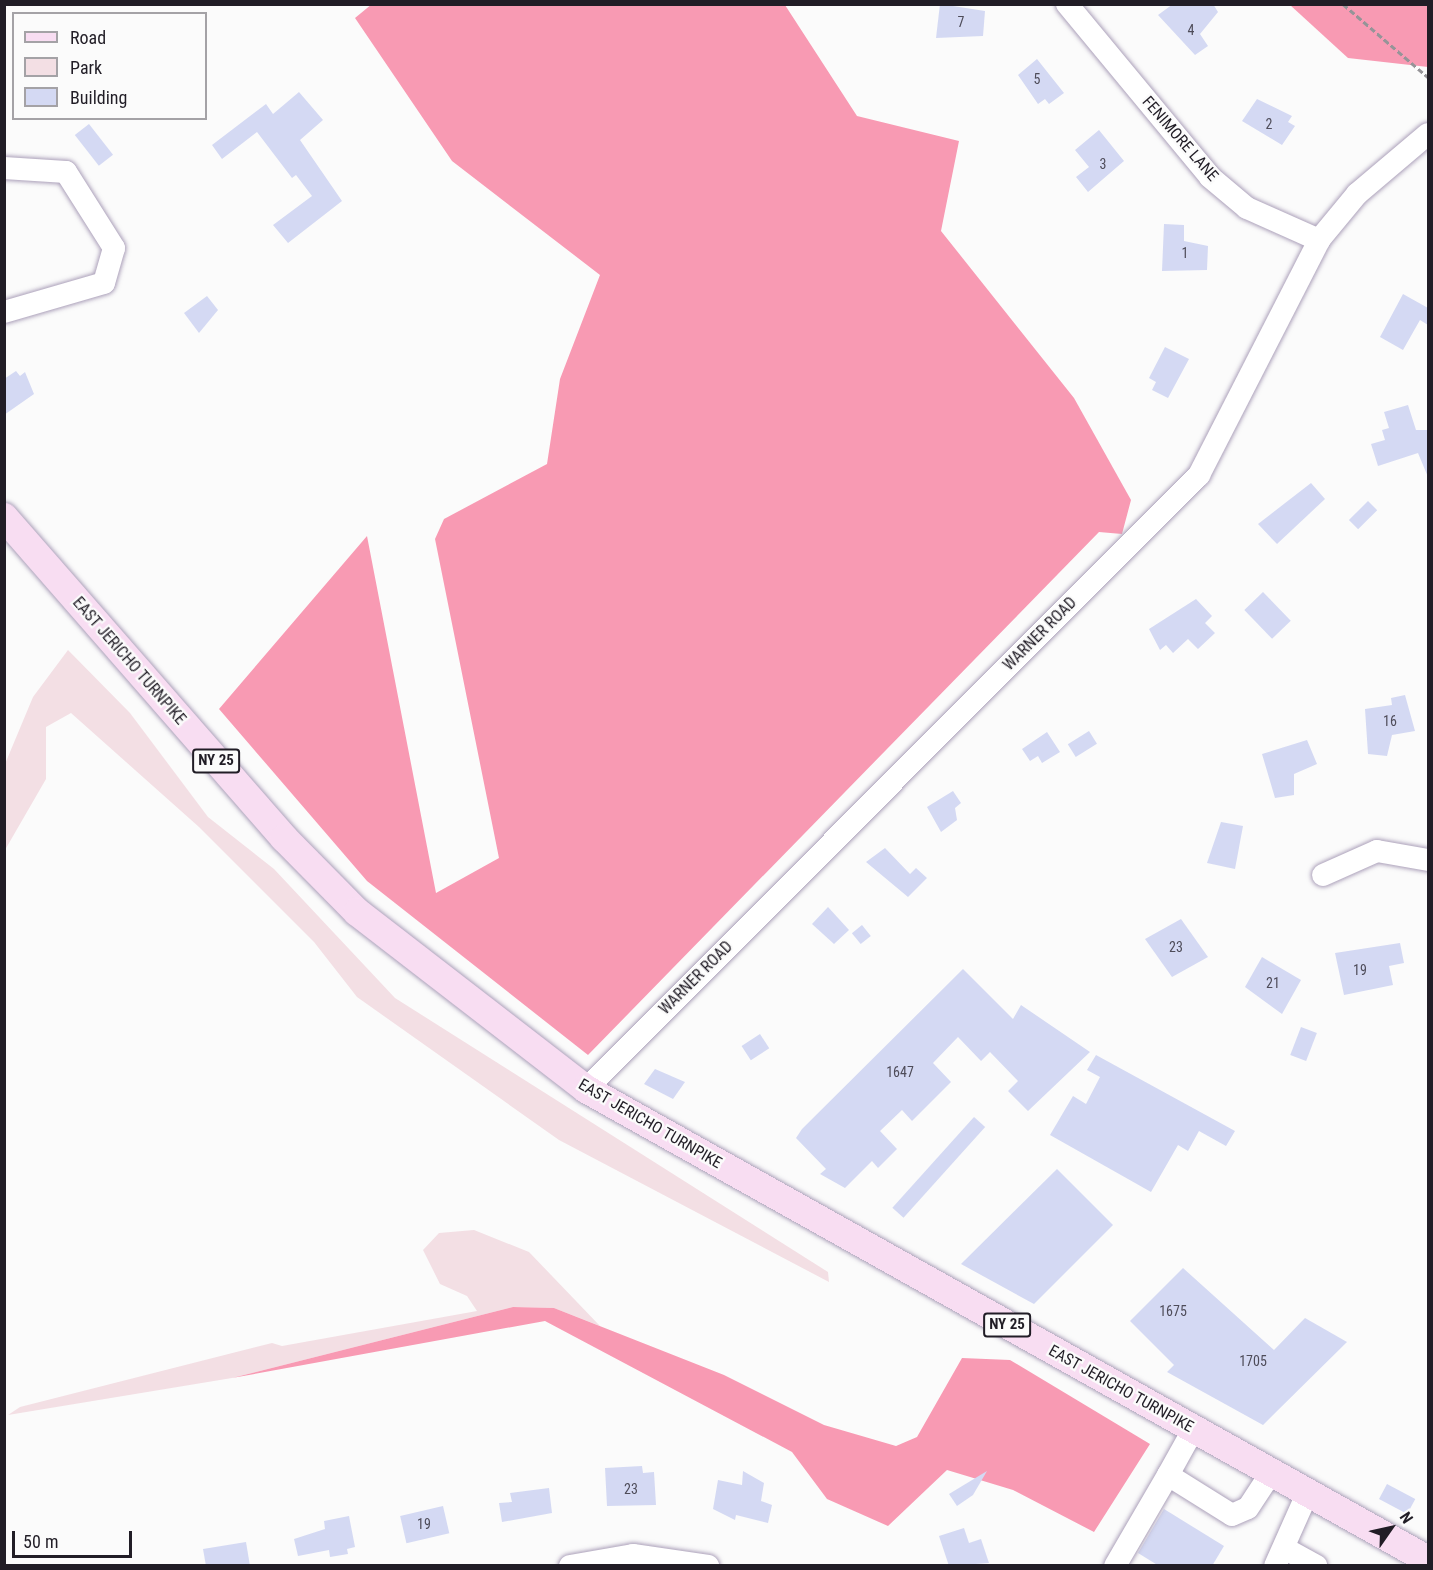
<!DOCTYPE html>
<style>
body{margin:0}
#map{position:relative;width:1433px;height:1570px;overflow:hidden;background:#fbfbfb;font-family:"Roboto Condensed",sans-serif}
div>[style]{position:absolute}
.green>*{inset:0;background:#f3dfe4}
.forest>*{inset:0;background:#f89ab3}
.building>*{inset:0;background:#d4d9f3;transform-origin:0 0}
.path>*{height:3px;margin-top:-1.5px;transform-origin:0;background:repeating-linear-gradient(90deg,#969498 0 6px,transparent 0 9px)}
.roads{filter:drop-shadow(0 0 2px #aca1ba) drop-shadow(0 0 2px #aca1ba)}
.minor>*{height:22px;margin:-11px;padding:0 11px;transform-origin:11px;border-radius:11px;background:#fff}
.major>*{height:28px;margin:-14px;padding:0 14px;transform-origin:14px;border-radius:14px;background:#f8ddf2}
span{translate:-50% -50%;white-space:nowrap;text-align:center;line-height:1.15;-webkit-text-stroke:4.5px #fbfbfb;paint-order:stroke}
.number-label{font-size:14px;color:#4e4c59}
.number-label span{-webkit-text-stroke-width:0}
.shield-label span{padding:2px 4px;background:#fbfbfb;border:2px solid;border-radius:4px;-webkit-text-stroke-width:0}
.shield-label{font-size:15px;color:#211d26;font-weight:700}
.street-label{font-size:16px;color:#211d26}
.frame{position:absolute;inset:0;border:6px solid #211d26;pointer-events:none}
.legend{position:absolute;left:12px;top:12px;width:195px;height:108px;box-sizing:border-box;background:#fbfbfb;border:2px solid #a4a2a6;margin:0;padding:8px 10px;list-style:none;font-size:18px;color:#211d26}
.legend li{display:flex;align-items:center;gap:12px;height:30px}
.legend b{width:30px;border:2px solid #a4a2a6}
.north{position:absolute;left:1361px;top:1498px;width:60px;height:60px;-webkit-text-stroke:4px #fbfbfb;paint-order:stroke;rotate:56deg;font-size:16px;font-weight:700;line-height:24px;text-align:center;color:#211d26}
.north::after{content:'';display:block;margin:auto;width:21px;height:27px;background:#211d26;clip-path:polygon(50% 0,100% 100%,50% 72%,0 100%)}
.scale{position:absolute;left:12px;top:1531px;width:120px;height:27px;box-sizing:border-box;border:3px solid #211d26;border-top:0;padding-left:8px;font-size:18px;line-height:21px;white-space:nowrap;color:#211d26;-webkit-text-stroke:4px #fbfbfb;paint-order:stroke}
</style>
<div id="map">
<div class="green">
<i style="clip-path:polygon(68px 650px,130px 713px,208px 817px,274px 869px,395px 998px,809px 1260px,828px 1272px,829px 1282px,559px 1140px,357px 997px,314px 942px,199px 827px,71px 713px,46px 727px,46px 779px,5px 850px,5px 764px,33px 697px)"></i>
<i style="clip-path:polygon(474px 1230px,529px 1252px,600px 1326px,554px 1308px,513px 1307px,232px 1378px,8px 1415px,20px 1407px,272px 1343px,282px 1346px,477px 1311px,467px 1296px,440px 1284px,423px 1250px,439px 1233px)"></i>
</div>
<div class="forest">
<i style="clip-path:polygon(372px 4px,785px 5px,857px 116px,959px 141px,941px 231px,1074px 398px,1131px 500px,1122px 534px,1099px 532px,588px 1055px,367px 881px,219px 709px,367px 536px,436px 893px,499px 858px,435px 539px,444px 519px,547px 464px,560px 379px,600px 275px,452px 161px,355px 18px)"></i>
<i style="clip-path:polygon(1290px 5px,1428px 5px,1428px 67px,1348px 58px)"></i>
<i style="clip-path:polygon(513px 1307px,554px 1308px,724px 1375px,824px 1425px,896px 1446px,917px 1437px,962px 1358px,1010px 1360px,1150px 1444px,1094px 1532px,1013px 1490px,947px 1470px,888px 1526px,827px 1499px,792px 1452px,545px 1321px,232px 1378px)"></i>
</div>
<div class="building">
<i style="clip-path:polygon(940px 4px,985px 11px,983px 36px,936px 38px)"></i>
<i style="clip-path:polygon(1173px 4px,1213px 4px,1218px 12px,1200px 34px,1208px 46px,1195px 55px,1158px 15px)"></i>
<i style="clip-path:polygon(1037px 59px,1064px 93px,1049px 104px,1045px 99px,1038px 104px,1018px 75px)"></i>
<i style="clip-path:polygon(299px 92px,323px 120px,300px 140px,342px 201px,288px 243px,273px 225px,312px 196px,296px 175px,292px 178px,257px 132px,222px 159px,212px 145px,266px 104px,273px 114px)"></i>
<i style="clip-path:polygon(1257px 99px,1292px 116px,1288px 122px,1295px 126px,1282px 145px,1242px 121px)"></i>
<i style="left:89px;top:124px;width:39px;height:18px;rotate:52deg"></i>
<i style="clip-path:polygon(1099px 130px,1124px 161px,1088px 192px,1076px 177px,1089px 167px,1075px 150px)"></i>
<i style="clip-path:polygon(1164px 224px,1184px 225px,1184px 241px,1208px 246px,1207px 270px,1162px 271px)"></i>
<i style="clip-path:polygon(1403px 294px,1428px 308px,1428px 325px,1420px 320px,1403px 350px,1380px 337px)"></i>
<i style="clip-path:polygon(207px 296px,218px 310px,199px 333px,184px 313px)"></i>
<i style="clip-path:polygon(1165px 347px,1189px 359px,1168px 398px,1152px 390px,1156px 382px,1149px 378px)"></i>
<i style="clip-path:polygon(16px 371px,20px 376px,25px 372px,34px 394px,4px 415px,4px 379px)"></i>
<i style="clip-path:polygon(1408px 405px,1416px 430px,1428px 430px,1428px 477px,1418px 453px,1378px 466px,1371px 444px,1385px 440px,1382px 430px,1389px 428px,1384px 412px)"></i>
<i style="clip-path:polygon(1311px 483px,1325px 499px,1277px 544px,1258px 524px)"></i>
<i style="left:1368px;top:501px;width:13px;height:27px;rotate:45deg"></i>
<i style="left:1263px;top:592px;width:40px;height:26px;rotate:46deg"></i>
<i style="clip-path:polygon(1196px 599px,1212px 616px,1205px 623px,1215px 633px,1198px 649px,1188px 639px,1173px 653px,1166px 645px,1160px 650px,1149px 629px)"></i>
<i style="clip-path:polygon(1405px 695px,1415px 731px,1392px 735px,1387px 756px,1368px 754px,1365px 709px,1392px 705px,1391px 698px)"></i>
<i style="left:1089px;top:731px;width:15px;height:25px;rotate:58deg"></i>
<i style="clip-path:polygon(1047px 732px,1060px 752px,1042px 763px,1038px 756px,1030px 761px,1022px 749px)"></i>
<i style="clip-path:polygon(1307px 740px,1317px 764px,1294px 774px,1294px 795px,1275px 798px,1262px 754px)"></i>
<i style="clip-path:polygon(953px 791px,961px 803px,955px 808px,957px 820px,941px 832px,927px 807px)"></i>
<i style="clip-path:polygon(1221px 822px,1243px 826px,1235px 869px,1207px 863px)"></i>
<i style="clip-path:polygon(885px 848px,910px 874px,916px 868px,927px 878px,908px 897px,866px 862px)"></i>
<i style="clip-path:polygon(828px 907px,849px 930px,834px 944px,812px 924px)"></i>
<i style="clip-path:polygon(1181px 919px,1208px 957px,1172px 977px,1145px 939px)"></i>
<i style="left:862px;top:925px;width:14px;height:13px;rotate:51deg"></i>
<i style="clip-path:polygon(1400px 943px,1404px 963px,1389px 966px,1393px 985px,1344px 995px,1335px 953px)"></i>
<i style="clip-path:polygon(1262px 957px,1301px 980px,1282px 1014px,1245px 987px)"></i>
<i style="clip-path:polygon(963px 969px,1013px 1019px,1021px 1005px,1090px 1052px,1028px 1111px,1008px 1091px,1018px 1081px,990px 1052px,981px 1061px,958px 1037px,933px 1063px,951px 1082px,912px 1121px,902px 1110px,880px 1131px,897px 1149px,878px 1168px,872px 1161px,845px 1188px,820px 1174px,826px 1169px,796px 1138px,802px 1129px)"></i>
<i style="left:1301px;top:1027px;width:17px;height:30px;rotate:21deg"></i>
<i style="left:760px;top:1034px;width:17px;height:22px;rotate:57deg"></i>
<i style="clip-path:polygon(1096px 1055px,1235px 1131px,1226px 1146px,1199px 1131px,1188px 1151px,1178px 1145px,1151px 1192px,1050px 1135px,1073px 1096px,1086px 1104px,1100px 1077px,1087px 1070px)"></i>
<i style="clip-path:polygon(655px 1069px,685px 1082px,673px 1099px,644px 1084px)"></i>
<i style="left:974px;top:1117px;width:15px;height:122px;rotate:42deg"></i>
<i style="clip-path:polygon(1057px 1169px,1113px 1225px,1034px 1304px,961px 1264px)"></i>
<i style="clip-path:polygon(1183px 1268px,1274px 1350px,1305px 1318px,1347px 1342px,1263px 1425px,1167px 1372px,1174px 1365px,1130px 1321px)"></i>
<i style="clip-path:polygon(642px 1466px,643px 1473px,654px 1472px,656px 1505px,607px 1506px,605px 1468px)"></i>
<i style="clip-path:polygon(743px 1471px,764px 1483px,761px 1501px,772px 1505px,768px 1523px,736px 1515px,735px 1520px,713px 1509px,718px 1480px,742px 1485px)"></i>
<i style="clip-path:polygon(987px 1471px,973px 1495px,957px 1506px,949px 1494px)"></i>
<i style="left:1387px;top:1484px;width:32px;height:17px;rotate:28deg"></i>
<i style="clip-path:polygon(549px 1488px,552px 1513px,502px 1522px,499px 1503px,512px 1502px,510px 1493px)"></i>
<i style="left:443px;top:1506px;width:28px;height:44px;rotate:77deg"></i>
<i style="clip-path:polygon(1164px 1509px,1224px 1546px,1212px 1566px,1159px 1566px,1138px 1553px)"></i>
<i style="clip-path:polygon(349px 1516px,355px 1547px,347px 1549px,348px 1554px,330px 1557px,329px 1550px,298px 1556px,294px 1539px,325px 1529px,324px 1521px)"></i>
<i style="clip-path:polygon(964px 1528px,969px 1543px,981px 1539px,989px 1563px,949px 1566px,939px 1536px)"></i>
<i style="clip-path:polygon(246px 1542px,250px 1566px,206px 1566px,203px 1549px)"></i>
</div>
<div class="path">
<i style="left:1343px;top:4px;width:112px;rotate:40.7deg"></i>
</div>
<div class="roads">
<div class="minor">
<i style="left:1067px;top:4px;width:224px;rotate:50.4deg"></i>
<i style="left:1210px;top:177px;width:48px;rotate:40deg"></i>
<i style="left:1247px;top:208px;width:79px;rotate:24deg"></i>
<i style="left:4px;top:168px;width:62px;rotate:3.7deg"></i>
<i style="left:66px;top:172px;width:90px;rotate:57.7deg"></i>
<i style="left:114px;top:248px;width:36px;rotate:106deg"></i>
<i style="left:104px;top:283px;width:104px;rotate:163.8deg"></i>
<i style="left:1323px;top:875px;width:59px;rotate:-24deg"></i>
<i style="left:1377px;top:851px;width:52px;rotate:10deg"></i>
<i style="left:586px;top:1089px;width:868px;rotate:-45.05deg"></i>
<i style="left:1199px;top:475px;width:264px;rotate:-62.9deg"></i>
<i style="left:1319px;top:240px;width:60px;rotate:-50.4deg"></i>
<i style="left:1357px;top:194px;width:93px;rotate:-40.2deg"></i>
<i style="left:1193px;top:1430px;width:51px;rotate:119.1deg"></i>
<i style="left:1168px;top:1475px;width:75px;rotate:32deg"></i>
<i style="left:1232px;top:1515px;width:17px;rotate:-24deg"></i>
<i style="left:1248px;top:1508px;width:42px;rotate:-56.7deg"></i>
<i style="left:1284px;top:1548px;width:37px;rotate:29deg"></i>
<i style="left:570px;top:1566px;width:64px;rotate:-9.9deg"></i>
<i style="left:633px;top:1555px;width:76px;rotate:8.3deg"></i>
<i style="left:1115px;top:1566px;width:105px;rotate:-59.8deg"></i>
<i style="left:1275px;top:1566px;width:79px;rotate:-66deg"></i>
</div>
<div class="major">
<i style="left:4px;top:517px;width:426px;rotate:48.9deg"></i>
<i style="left:284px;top:838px;width:104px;rotate:45.4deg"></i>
<i style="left:357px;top:912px;width:289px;rotate:37.7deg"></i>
<i style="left:586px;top:1089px;width:965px;rotate:29.22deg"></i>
</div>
</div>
<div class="number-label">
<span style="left:961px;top:22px">7</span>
<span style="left:1191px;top:30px">4</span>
<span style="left:1037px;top:79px">5</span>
<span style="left:1269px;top:124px">2</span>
<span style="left:1103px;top:164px">3</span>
<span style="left:1185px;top:253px">1</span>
<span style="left:1390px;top:721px">16</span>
<span style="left:1176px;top:947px">23</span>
<span style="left:1360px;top:970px">19</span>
<span style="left:1273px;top:983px">21</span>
<span style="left:900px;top:1072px">1647</span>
<span style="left:1173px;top:1311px">1675</span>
<span style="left:1253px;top:1361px">1705</span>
<span style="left:631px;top:1489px">23</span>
<span style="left:424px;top:1524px">19</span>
</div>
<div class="shield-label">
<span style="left:216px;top:761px">NY 25</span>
<span style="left:1007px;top:1325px">NY 25</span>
</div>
<div class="street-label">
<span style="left:1180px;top:139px;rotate:49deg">FENIMORE LANE</span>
<span style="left:1040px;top:634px;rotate:-45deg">WARNER ROAD</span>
<span style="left:129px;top:661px;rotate:49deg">EAST JERICHO TURNPIKE</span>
<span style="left:696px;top:978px;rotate:-45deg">WARNER ROAD</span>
<span style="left:650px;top:1124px;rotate:30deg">EAST JERICHO TURNPIKE</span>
<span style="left:1121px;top:1389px;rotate:29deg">EAST JERICHO TURNPIKE</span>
</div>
<div class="frame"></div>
<ul class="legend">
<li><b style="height:8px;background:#f8ddf2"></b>Road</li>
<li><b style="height:16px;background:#f3dfe4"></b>Park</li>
<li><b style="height:16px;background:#d4d9f3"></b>Building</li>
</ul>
<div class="north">N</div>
<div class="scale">50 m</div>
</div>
